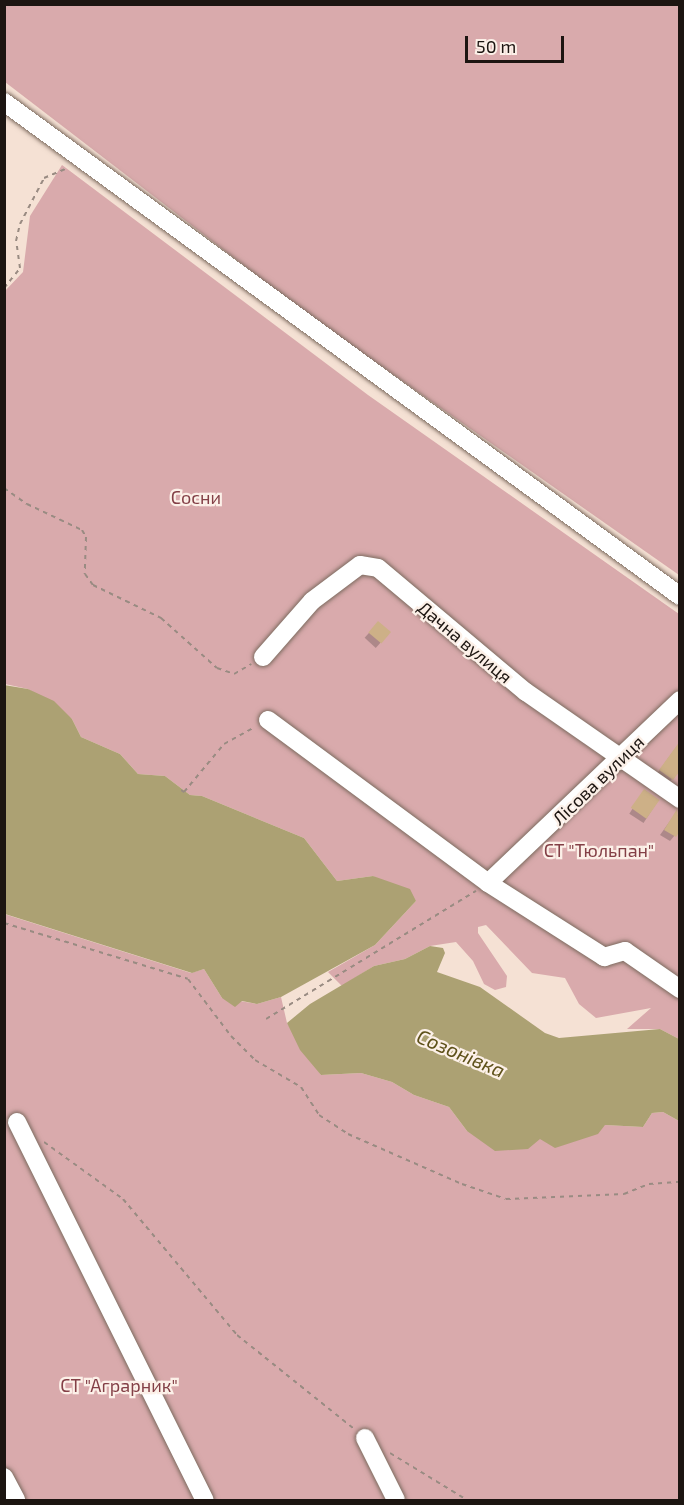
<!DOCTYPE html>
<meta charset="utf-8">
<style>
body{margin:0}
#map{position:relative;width:684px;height:1505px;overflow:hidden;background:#f5e1d4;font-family:"Exo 2",sans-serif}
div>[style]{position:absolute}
.green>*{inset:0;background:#d9aaac}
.water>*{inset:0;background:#aca173}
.shadow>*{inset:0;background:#0003;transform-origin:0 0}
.building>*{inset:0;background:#cdb087;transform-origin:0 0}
.path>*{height:2px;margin-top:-1px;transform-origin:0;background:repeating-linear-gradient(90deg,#998b82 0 4.5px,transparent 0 9px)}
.roads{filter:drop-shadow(0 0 2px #7c6b5f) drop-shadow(0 0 2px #7c6b5f)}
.minor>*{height:18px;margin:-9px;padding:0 9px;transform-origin:9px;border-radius:9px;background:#fff}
span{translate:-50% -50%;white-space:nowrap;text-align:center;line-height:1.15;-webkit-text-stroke:4.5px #fcf0e8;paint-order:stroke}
.park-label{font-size:18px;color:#833f46}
.street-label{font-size:18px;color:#1c1511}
.water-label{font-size:20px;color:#5e511a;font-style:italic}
.frame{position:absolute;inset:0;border:6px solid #1c1511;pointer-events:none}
.scale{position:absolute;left:465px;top:36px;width:99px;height:27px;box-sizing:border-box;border:3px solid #1c1511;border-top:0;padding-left:8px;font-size:18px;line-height:21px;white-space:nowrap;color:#1c1511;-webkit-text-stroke:4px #fcf0e8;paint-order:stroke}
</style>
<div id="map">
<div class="green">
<i style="clip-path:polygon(4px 5px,679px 5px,679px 575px,311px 317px,5px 82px)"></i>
<i style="clip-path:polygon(62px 165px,368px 395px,679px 614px,679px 1039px,660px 1029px,627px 1029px,651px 1008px,596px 1018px,579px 1004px,565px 978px,532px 973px,486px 925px,478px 927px,478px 933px,507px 976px,506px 987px,495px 990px,484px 984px,473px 961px,456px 942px,430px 946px,405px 959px,374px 966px,342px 986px,328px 972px,375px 945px,416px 901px,373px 876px,337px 881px,304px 838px,202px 796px,190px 795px,165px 776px,138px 774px,120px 754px,81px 737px,72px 719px,28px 689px,5px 684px,4px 292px,23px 272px,30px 216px)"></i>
<i style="clip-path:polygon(4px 914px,191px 973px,204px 969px,222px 998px,257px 1004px,281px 997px,287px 1023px,321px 1075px,361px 1073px,392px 1082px,414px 1095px,449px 1107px,467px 1131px,540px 1139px,605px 1125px,643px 1127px,652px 1113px,663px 1112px,679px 1121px,679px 1500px,5px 1500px)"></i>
</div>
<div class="water">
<i style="clip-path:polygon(4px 685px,28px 689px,54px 701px,72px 719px,81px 737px,120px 754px,138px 774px,165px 776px,190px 795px,202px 796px,304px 838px,337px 881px,373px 876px,410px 889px,416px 901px,375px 945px,281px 997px,257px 1004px,242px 1001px,235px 1007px,222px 998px,204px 969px,192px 973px,5px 914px)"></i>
<i style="clip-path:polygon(430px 946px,443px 948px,445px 953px,437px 972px,480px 987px,545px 1033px,559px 1038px,660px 1029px,679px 1039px,679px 1121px,663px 1112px,652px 1113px,643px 1127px,605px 1125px,598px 1134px,555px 1148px,540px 1139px,528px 1149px,495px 1151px,467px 1131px,449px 1107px,414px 1095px,392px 1082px,361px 1073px,321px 1075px,300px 1050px,287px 1023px,310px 1004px,374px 966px,405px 959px)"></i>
</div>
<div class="shadow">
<i style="left:378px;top:623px;width:15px;height:20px;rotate:42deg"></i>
<i style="clip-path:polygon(674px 750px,672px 779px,668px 783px,656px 775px)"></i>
<i style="left:644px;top:791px;width:17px;height:27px;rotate:33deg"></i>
<i style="clip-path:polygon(675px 814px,680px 817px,680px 829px,670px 841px,660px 835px)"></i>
</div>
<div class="building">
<i style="left:378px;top:621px;width:17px;height:15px;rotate:40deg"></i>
<i style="clip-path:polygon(680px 741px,680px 771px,673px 780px,659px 770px)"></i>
<i style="left:644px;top:789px;width:19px;height:23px;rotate:35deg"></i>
<i style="clip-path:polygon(677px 809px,680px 831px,676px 837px,664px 830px)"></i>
</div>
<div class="path">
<i style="left:4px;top:288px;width:26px;rotate:-51deg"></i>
<i style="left:20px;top:268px;width:27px;rotate:-98deg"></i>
<i style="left:16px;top:241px;width:17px;rotate:-77deg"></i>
<i style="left:20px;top:224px;width:52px;rotate:-62.4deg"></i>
<i style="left:44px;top:178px;width:25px;rotate:-23deg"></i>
<i style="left:4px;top:488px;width:28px;rotate:35deg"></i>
<i style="left:27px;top:504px;width:61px;rotate:25.3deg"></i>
<i style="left:82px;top:530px;width:8px;rotate:60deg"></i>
<i style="left:86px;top:537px;width:37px;rotate:92deg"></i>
<i style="left:85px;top:574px;width:14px;rotate:54deg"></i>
<i style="left:93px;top:585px;width:76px;rotate:25.9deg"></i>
<i style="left:161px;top:618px;width:75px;rotate:41.8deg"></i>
<i style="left:217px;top:668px;width:18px;rotate:19deg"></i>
<i style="left:234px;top:674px;width:20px;rotate:-30deg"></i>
<i style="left:181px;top:790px;width:4px;rotate:34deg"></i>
<i style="left:184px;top:792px;width:62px;rotate:-50.2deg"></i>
<i style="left:224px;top:744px;width:35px;rotate:-29deg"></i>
<i style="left:4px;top:923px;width:192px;rotate:16.9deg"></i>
<i style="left:188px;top:979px;width:71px;rotate:53deg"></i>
<i style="left:231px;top:1036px;width:34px;rotate:45deg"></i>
<i style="left:255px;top:1060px;width:53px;rotate:30.4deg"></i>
<i style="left:301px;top:1087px;width:33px;rotate:57deg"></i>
<i style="left:319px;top:1115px;width:35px;rotate:33deg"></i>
<i style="left:348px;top:1134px;width:124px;rotate:23.7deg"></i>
<i style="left:462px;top:1184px;width:46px;rotate:18.8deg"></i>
<i style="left:506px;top:1199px;width:118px;rotate:-2.4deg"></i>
<i style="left:624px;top:1194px;width:27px;rotate:-22deg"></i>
<i style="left:649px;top:1184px;width:31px;rotate:-4deg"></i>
<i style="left:266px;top:1019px;width:246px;rotate:-31.4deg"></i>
<i style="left:44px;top:1142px;width:97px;rotate:35.8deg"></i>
<i style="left:123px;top:1199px;width:177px;rotate:50deg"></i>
<i style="left:237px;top:1335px;width:149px;rotate:38.7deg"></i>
<i style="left:390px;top:1453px;width:90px;rotate:31.4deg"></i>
</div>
<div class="roads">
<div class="minor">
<i style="left:4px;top:102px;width:837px;rotate:36.16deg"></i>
<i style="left:263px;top:657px;width:74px;rotate:-48.8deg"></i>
<i style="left:312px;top:601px;width:60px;rotate:-36.9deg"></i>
<i style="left:360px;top:565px;width:18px;rotate:9deg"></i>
<i style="left:378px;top:568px;width:193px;rotate:40deg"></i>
<i style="left:526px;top:692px;width:188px;rotate:34.8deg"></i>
<i style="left:268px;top:720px;width:274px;rotate:36.5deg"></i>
<i style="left:488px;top:883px;width:138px;rotate:32.5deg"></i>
<i style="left:604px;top:957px;width:22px;rotate:-16deg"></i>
<i style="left:625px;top:951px;width:67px;rotate:34.6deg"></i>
<i style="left:488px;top:883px;width:265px;rotate:-43.6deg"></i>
<i style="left:17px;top:1122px;width:422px;rotate:63.6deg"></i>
<i style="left:365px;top:1438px;width:69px;rotate:63.4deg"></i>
<i style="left:4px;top:1477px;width:26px;rotate:62deg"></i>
</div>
</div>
<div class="park-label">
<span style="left:196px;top:497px">Сосни</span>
<span style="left:599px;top:850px">СТ "Тюльпан"</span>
<span style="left:119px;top:1385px">СТ "Аграрник"</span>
</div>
<div class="street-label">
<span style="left:465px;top:642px;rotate:40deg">Дачна вулиця</span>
<span style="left:598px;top:780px;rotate:-44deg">Лісова вулиця</span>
</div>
<div class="water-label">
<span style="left:461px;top:1053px;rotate:23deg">Созонівка</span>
</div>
<div class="frame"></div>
<div class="scale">50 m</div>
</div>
